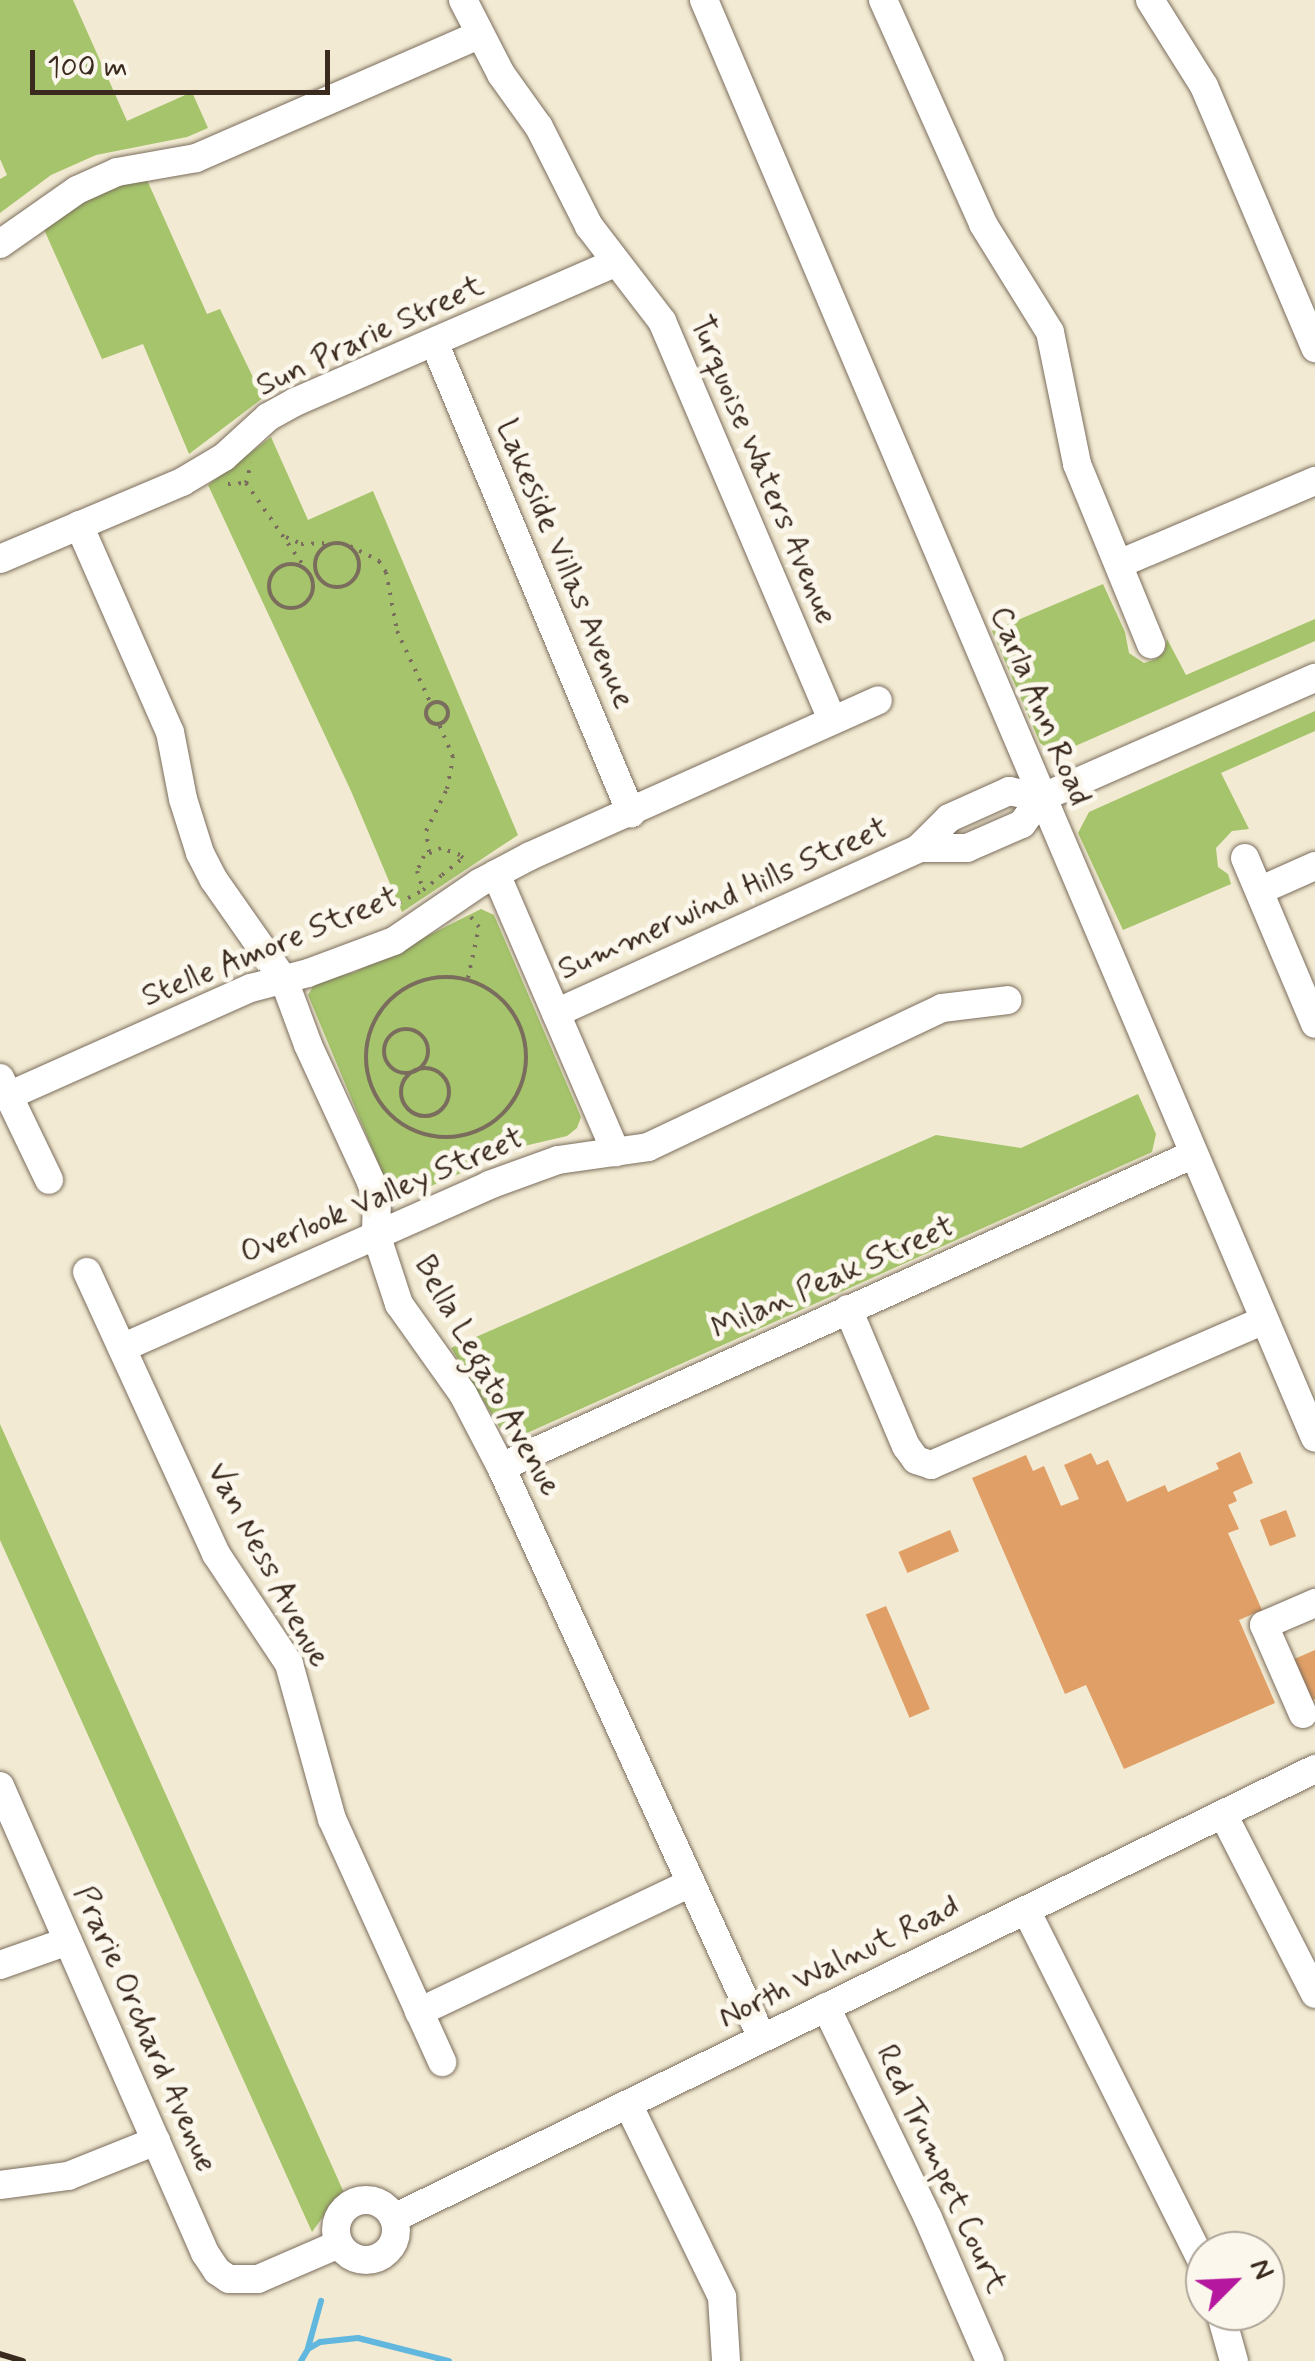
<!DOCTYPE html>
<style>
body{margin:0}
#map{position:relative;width:1315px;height:2361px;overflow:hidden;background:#f2ead2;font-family:Mynerve,sans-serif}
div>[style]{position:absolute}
.green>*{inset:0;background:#a5c46b}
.stream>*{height:6px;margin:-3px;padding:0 3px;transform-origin:3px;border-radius:3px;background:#61b7de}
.building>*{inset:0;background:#e09f66;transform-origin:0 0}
.path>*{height:4px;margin-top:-2px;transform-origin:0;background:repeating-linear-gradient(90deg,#7b6d5d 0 2.5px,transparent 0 10.5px)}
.path>.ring{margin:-2px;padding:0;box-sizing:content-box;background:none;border:4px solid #7b6d5d;border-radius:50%}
.roads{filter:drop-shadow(0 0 2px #7b6d5d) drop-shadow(0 0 2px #7b6d5d)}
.minor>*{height:28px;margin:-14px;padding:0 14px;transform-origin:14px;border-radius:14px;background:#fff}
.minor>.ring{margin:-14px;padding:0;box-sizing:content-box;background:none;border:28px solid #fff;border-radius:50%}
.rail>*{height:6px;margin:-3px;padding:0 3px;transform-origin:3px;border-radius:3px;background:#3b2a1e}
span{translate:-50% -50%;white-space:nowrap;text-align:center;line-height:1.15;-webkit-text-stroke:10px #fbf7ec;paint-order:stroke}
.street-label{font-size:32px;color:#3b2a1e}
.north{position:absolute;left:1185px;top:2231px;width:100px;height:100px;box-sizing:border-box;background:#fbf7ec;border:2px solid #aea59a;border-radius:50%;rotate:66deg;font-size:28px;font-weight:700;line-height:40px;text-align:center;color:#3b2a1e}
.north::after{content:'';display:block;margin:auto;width:35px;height:45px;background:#b5179e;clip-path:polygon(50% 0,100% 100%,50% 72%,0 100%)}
.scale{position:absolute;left:30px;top:50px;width:300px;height:45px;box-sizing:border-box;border:5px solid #3b2a1e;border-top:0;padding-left:12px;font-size:30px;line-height:35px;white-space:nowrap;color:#3b2a1e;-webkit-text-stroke:8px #fbf7ec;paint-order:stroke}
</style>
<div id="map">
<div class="green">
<i style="clip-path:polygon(0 0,73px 0,127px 121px,192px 92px,208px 128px,187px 137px,96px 155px,51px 175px,0 213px,0 179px,7px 175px,0 159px)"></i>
<i style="clip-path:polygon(147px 180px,207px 314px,220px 309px,263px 398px,189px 454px,143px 344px,102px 359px,42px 225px,115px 185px)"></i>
<i style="clip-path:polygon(271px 437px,308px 520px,373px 491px,518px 835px,402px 912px,351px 791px,208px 485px)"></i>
<i style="clip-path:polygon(1103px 584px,1125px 632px,1129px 653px,1144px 663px,1156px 659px,1165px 651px,1167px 639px,1186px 675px,1315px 619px,1315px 641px,1057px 754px,1040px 743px,992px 631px)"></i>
<i style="clip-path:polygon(1315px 711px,1315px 731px,1221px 773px,1249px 829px,1232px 831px,1216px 848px,1218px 867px,1228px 874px,1231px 884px,1123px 930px,1078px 833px,1089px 812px)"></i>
<i style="clip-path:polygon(481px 909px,494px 915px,581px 1117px,577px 1128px,567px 1136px,524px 1146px,410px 1195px,399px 1195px,387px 1184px,308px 995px,315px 983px,355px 972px)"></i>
<i style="clip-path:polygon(1138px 1094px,1156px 1134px,1152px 1152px,516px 1438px,502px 1431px,451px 1348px,936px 1135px,1021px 1148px)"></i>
<i style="clip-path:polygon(0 1424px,345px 2195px,333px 2203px,312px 2232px,0 1540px)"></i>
</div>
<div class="stream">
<i style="left:308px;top:2348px;width:49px;rotate:-74.5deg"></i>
<i style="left:301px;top:2361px;width:14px;rotate:-60deg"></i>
<i style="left:308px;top:2349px;width:14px;rotate:-30deg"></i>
<i style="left:320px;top:2342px;width:38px;rotate:-6deg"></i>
<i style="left:358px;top:2338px;width:94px;rotate:14.2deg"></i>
</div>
<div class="building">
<i style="clip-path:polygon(1240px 1452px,1253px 1483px,1233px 1492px,1237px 1501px,1228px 1505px,1239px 1529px,1228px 1533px,1262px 1610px,1239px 1620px,1275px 1703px,1124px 1769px,1086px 1685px,1065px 1694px,972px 1478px,1026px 1455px,1033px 1471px,1044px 1466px,1061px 1506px,1079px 1499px,1064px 1465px,1091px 1453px,1097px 1465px,1108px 1460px,1127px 1502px,1165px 1485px,1168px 1492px,1219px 1469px,1216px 1463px)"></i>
<i style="left:1286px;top:1510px;width:28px;height:28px;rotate:69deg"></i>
<i style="left:950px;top:1530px;width:23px;height:56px;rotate:67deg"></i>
<i style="left:886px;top:1606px;width:112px;height:22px;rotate:67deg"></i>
<i style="clip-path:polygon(1315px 1650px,1315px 1699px,1311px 1701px,1292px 1660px)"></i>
</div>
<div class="path">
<i style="left:246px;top:483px;width:100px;rotate:55.2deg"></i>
<i style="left:228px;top:484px;width:18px;rotate:-3deg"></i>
<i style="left:246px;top:483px;width:21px;rotate:-76deg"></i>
<i style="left:286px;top:537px;width:17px;rotate:25deg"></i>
<i style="left:301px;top:544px;width:29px;rotate:-2deg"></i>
<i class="ring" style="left:315px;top:543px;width:40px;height:40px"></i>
<i style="left:350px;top:546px;width:33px;rotate:27deg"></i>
<i style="left:379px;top:561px;width:13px;rotate:58deg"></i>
<i style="left:386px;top:572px;width:60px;rotate:79.4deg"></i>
<i style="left:397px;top:631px;width:81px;rotate:65deg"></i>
<i class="ring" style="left:269px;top:564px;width:40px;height:40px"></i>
<i class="ring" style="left:426px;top:702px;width:18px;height:18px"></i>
<i style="left:429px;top:852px;width:21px;rotate:-98deg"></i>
<i style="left:426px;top:831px;width:47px;rotate:-63.4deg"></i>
<i style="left:447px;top:789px;width:33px;rotate:-79deg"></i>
<i style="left:453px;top:757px;width:36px;rotate:-113deg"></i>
<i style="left:399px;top:903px;width:27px;rotate:-28deg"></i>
<i style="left:423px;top:890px;width:24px;rotate:-38deg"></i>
<i style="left:442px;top:875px;width:27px;rotate:-39deg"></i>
<i style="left:463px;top:858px;width:4px;rotate:-135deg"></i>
<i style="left:460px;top:855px;width:20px;rotate:-160deg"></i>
<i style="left:441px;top:848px;width:19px;rotate:155deg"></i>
<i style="left:424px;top:856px;width:17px;rotate:115deg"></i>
<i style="left:417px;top:871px;width:20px;rotate:72deg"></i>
<i class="ring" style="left:366px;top:977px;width:156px;height:156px"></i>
<i style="left:468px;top:978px;width:52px;rotate:-77.8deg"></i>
<i style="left:479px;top:927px;width:13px;rotate:-129deg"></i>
<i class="ring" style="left:384px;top:1029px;width:40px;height:40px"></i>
<i class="ring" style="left:401px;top:1068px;width:44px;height:44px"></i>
</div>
<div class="roads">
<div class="minor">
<i style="left:463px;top:0;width:83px;rotate:62.8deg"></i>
<i style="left:501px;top:74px;width:65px;rotate:54.4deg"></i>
<i style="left:539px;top:127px;width:111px;rotate:63.2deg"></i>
<i style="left:589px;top:226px;width:120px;rotate:52.5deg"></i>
<i style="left:662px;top:321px;width:433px;rotate:66.9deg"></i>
<i style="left:704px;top:0;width:1562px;rotate:66.98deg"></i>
<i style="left:883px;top:0;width:245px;rotate:65.9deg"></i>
<i style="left:983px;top:224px;width:127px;rotate:58.2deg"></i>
<i style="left:1050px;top:332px;width:135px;rotate:78.4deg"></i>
<i style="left:1077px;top:464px;width:195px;rotate:67.7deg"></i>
<i style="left:1150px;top:0;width:102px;rotate:57.9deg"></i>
<i style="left:1204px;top:86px;width:285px;rotate:67deg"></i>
<i style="left:0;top:244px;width:94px;rotate:-35deg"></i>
<i style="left:77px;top:190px;width:44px;rotate:-24.2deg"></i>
<i style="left:117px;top:172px;width:80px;rotate:-10deg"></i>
<i style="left:196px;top:158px;width:309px;rotate:-23.5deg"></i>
<i style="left:434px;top:342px;width:511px;rotate:67.3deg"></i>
<i style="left:79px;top:525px;width:226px;rotate:66.3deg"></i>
<i style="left:170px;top:732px;width:68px;rotate:79deg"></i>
<i style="left:183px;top:799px;width:57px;rotate:72.5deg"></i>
<i style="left:200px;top:853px;width:30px;rotate:63deg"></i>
<i style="left:214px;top:880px;width:122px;rotate:55deg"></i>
<i style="left:284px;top:980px;width:69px;rotate:69.7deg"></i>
<i style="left:308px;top:1045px;width:151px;rotate:65.3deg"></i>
<i style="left:371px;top:1182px;width:20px;rotate:72deg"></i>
<i style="left:377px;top:1201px;width:33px;rotate:92deg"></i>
<i style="left:376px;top:1234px;width:74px;rotate:71.8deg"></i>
<i style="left:399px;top:1304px;width:110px;rotate:54.6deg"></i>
<i style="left:463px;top:1394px;width:82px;rotate:62.5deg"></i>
<i style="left:501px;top:1467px;width:628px;rotate:65.44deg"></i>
<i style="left:0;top:559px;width:198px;rotate:-22.9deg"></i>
<i style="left:182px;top:482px;width:49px;rotate:-30.8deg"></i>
<i style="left:224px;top:457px;width:59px;rotate:-42.3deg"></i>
<i style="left:268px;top:417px;width:31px;rotate:-29deg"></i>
<i style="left:295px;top:402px;width:348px;rotate:-23.5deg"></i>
<i style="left:1119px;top:564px;width:213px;rotate:-23deg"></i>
<i style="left:1041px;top:798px;width:299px;rotate:-23.7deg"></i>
<i style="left:919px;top:848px;width:48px"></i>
<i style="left:967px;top:848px;width:60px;rotate:-23.6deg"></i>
<i style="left:1022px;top:824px;width:32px;rotate:-54deg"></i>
<i style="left:1245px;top:858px;width:180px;rotate:67.1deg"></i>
<i style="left:496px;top:874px;width:303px;rotate:66.7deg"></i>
<i style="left:1261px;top:890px;width:59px;rotate:-24deg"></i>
<i style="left:556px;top:1013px;width:399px;rotate:-24.4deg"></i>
<i style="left:919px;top:848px;width:42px;rotate:-45deg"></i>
<i style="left:949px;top:818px;width:66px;rotate:-24.2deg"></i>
<i style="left:1009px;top:791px;width:33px;rotate:12deg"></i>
<i style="left:0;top:1078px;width:113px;rotate:64.3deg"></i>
<i style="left:8px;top:1096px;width:266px;rotate:-24deg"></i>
<i style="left:251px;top:988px;width:59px;rotate:-14.7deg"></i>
<i style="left:308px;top:973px;width:92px;rotate:-20.4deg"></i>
<i style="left:394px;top:941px;width:103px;rotate:-34.3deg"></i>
<i style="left:479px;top:883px;width:58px;rotate:-27.9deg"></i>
<i style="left:530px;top:856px;width:381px;rotate:-24.1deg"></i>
<i style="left:87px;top:1272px;width:310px;rotate:65.4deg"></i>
<i style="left:216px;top:1554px;width:132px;rotate:56.4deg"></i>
<i style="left:289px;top:1664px;width:161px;rotate:74.5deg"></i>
<i style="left:332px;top:1819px;width:267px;rotate:65.6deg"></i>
<i style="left:848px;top:1309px;width:149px;rotate:67.1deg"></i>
<i style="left:906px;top:1446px;width:17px;rotate:54deg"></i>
<i style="left:916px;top:1460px;width:16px;rotate:18deg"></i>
<i style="left:931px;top:1465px;width:363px;rotate:-23.5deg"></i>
<i style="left:122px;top:1348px;width:402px;rotate:-23.9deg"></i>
<i style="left:489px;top:1185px;width:73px;rotate:-19.9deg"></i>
<i style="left:558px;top:1160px;width:91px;rotate:-8.2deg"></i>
<i style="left:648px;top:1147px;width:325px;rotate:-25.3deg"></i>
<i style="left:942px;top:1008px;width:66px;rotate:-6.9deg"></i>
<i style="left:501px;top:1467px;width:760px;rotate:-24.31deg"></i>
<i style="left:1303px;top:1714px;width:97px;rotate:-113.7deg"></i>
<i style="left:1264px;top:1625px;width:56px;rotate:-23.3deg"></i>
<i style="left:0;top:1786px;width:510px;rotate:66.3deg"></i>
<i style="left:205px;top:2253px;width:22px;rotate:56deg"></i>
<i style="left:217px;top:2271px;width:14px;rotate:34deg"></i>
<i style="left:229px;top:2279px;width:29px"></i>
<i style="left:258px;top:2279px;width:88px;rotate:-23.4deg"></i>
<i style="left:1223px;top:1814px;width:202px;rotate:62.9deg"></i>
<i style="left:1026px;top:1910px;width:399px;rotate:63.4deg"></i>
<i style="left:0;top:1965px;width:72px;rotate:-19.4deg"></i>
<i style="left:826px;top:2007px;width:234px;rotate:64.2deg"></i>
<i style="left:928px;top:2218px;width:156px;rotate:66.6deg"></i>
<i style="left:419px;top:2012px;width:301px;rotate:-25.4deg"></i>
<i style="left:628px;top:2104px;width:215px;rotate:64deg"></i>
<i style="left:722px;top:2297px;width:64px;rotate:86.4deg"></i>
<i style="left:0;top:2185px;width:69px;rotate:-7.5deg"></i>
<i style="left:68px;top:2176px;width:95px;rotate:-21.7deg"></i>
<i class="ring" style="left:336px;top:2200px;width:32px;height:32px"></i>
<i style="left:394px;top:2218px;width:1025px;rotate:-25.99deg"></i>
<i style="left:1220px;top:2311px;width:52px;rotate:74.4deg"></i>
</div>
</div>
<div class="rail">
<i style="left:0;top:2354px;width:24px;rotate:17deg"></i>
</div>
<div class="street-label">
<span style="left:370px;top:336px;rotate:-25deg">Sun Prarie Street</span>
<span style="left:763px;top:470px;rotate:67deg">Turquoise Waters Avenue</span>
<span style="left:565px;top:564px;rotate:67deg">Lakeside Villas Avenue</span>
<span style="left:1040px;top:706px;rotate:67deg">Carla Ann Road</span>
<span style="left:723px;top:899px;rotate:-24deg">Summerwind Hills Street</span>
<span style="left:270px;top:947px;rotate:-22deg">Stelle Amore Street</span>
<span style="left:382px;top:1196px;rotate:-23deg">Overlook Valley Street</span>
<span style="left:833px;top:1278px;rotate:-24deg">Milan Peak Street</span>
<span style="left:487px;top:1376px;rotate:61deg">Bella Legato Avenue</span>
<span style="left:268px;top:1565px;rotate:62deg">Van Ness Avenue</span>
<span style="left:839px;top:1962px;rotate:-26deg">North Walnut Road</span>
<span style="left:145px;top:2029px;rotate:66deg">Prarie Orchard Avenue</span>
<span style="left:941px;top:2169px;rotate:65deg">Red Trumpet Court</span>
</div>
<div class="north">N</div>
<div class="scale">100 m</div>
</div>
